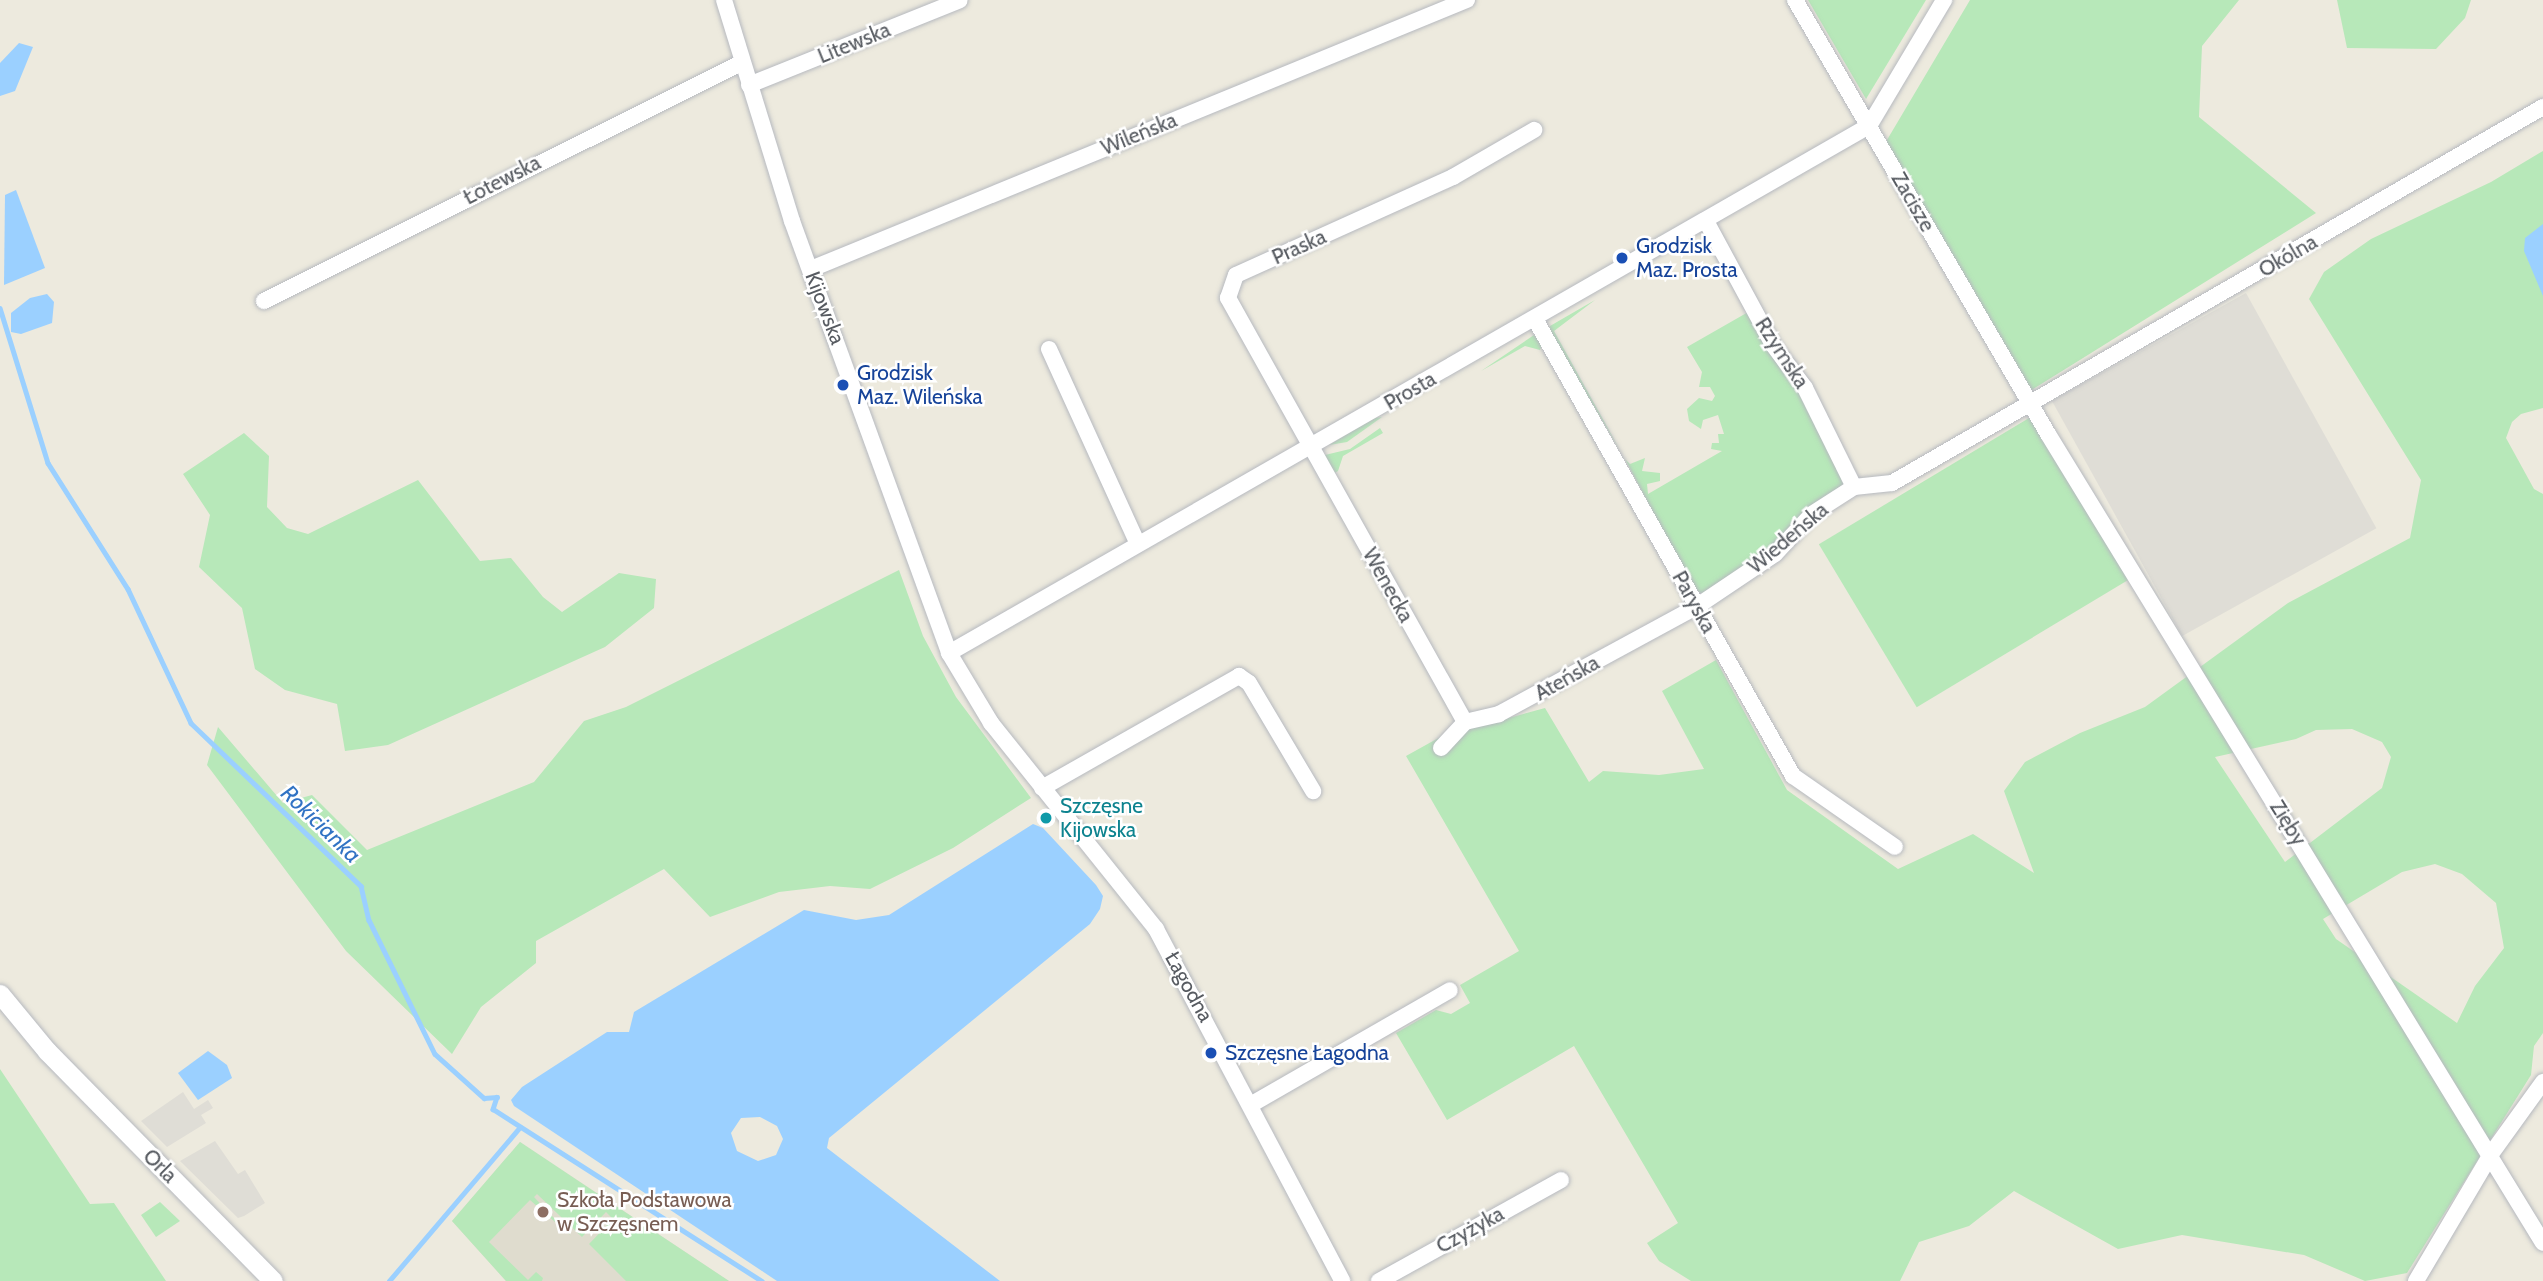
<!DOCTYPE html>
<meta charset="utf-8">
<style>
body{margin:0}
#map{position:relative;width:2543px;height:1281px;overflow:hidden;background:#edeade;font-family:Cabin,sans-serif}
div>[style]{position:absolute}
.industrial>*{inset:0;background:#dfddd6;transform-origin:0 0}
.education>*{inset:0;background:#dfdcce}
.green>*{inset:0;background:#b7e8b9;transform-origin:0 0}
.water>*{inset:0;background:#9bd0ff}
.stream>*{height:4.5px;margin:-2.25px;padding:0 2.25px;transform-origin:2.25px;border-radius:2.25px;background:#9bd0ff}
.roads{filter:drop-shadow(0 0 2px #b6b9bf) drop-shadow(0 0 2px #b6b9bf)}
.minor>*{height:16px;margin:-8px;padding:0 8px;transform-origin:8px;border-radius:8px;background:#fff}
.tertiary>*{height:19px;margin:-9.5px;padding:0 9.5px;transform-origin:9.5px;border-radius:9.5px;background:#fff}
.dots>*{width:19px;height:19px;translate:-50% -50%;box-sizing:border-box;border:4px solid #fff;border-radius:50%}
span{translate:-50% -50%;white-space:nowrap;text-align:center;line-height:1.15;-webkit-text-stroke:5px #fff;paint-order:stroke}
.street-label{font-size:21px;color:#575b61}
.transit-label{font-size:21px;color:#164399}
.left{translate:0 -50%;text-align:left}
.culture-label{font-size:21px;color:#0d838f}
.education-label{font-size:21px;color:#785e54}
.water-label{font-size:23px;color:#3173c4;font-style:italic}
</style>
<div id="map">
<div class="industrial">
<i style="left:2246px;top:293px;width:269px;height:222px;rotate:61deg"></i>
<i style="clip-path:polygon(183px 1092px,194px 1109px,208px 1100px,213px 1108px,201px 1115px,206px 1123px,167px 1147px,141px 1121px)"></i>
<i style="clip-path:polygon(215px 1141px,238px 1174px,245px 1170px,265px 1203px,244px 1216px,238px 1218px,180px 1161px)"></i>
</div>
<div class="education">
<i style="clip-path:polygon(520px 1142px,729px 1281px,506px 1281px,452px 1221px)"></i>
</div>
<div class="green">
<i style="clip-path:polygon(1808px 0,1926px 0,1866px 99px)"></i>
<i style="clip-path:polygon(1970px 0,2239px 0,2202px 46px,2199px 117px,2316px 213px,2030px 391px,1884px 145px)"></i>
<i style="clip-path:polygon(2337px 0,2471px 0,2465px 18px,2436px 49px,2347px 48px)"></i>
<i style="clip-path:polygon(evenodd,2543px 151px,2543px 408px,2521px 414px,2512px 422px,2506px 438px,2534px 489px,2543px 494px,2543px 1033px,2534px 1046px,2531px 1075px,2407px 1273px,2365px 1281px,2304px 1255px,2182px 1235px,2118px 1249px,2014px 1191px,1969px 1226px,1919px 1242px,1900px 1281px,1691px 1281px,1659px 1261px,1647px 1243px,1678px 1223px,1574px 1046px,1447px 1120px,1396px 1033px,1436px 1010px,1451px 1014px,1470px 1003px,1460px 985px,1519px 951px,1406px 756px,1442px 736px,1545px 708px,1589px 782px,1603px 771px,1659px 775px,1704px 769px,1662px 691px,1716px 660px,1787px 790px,1898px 869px,1973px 834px,2034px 873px,2004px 791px,2025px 762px,2080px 733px,2145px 707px,2288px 603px,2410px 538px,2421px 480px,2309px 299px,2324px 272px,2371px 239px,2491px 182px,2543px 151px,2352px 729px,2382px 742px,2391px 757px,2382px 788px,2285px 862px,2215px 757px,2296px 739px,2316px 730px,2352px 729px,2543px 151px,2435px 864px,2462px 874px,2496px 903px,2504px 948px,2475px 986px,2457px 1023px,2336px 939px,2323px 919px,2402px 872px,2435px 864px)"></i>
<i style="clip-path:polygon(1595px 300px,1554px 331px,1620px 450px,1549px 332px,1550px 326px)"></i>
<i style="clip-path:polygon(1750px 311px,1794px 378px,1844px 484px,1787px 538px,1702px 594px,1692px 586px,1625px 459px,1630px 464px,1645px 458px,1642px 471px,1660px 473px,1660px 481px,1647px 484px,1648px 494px,1722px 451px,1711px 449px,1712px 443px,1719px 443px,1718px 434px,1724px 434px,1718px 415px,1703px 420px,1701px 429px,1689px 421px,1687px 409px,1699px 398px,1712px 401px,1715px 396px,1710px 387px,1699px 387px,1702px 372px,1687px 347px)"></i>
<i style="clip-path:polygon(1534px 335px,1542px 344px,1540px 350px,1525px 346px,1481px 371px)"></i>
<i style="left:2034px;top:415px;width:190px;height:251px;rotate:59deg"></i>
<i style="clip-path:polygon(1382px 417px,1347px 442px,1329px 445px,1375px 418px)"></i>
<i style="clip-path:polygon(1380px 428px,1383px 433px,1343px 456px,1338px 471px,1333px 474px,1325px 455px,1350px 449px)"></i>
<i style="clip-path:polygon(244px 433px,269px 456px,267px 507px,287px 528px,308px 534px,418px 480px,480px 561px,511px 558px,543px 597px,562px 612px,619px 573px,656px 579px,654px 608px,605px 647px,388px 745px,345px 751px,337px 704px,285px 690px,255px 669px,242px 608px,199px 567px,210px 515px,183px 474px)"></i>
<i style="clip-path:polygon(899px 570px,923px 636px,956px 697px,1031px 798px,953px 848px,870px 889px,830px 886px,779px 892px,710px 917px,664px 869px,536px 941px,536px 963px,481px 1007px,452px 1054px,346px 951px,207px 765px,218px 727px,283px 803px,312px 795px,367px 850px,534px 782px,584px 721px,626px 707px)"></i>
<i style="clip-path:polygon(0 1069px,90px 1204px,114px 1203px,166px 1281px,0 1281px)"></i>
<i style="clip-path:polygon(520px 1142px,613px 1204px,729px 1281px,626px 1281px,589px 1244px,613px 1219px,606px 1212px,582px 1237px,537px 1194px,534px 1197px,571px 1236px,530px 1200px,489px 1242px,528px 1280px,536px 1272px,543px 1278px,542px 1281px,506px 1281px,452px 1221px)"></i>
<i style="clip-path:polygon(160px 1202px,180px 1221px,156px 1237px,141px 1215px)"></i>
</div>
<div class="water">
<i style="clip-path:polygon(19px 43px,33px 47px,15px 91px,0 96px,0 63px)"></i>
<i style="clip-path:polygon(16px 190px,45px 268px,4px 285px,5px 195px)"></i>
<i style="clip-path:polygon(2543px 224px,2543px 296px,2524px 251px,2525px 238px)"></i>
<i style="clip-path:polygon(47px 294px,54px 302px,52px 323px,21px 334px,11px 332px,11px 313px,30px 298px)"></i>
<i style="clip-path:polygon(evenodd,1033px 824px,1043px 828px,1096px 885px,1103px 896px,1100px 909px,1090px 924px,829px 1138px,827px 1148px,1000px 1281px,777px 1281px,514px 1106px,511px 1100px,522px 1087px,607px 1032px,629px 1032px,634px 1012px,804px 910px,856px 920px,889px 915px,1033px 824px,760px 1117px,777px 1126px,783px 1139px,776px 1155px,758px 1161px,737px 1151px,731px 1133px,741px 1118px,760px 1117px)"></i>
<i style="clip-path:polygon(208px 1051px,227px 1065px,232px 1078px,198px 1100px,178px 1073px)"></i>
</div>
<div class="stream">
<i style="left:0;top:308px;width:162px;rotate:72.8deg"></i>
<i style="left:48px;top:463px;width:149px;rotate:57.6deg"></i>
<i style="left:128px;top:589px;width:148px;rotate:64.8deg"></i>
<i style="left:191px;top:723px;width:236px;rotate:43.8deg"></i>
<i style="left:361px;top:886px;width:35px;rotate:77deg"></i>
<i style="left:369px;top:920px;width:149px;rotate:63.8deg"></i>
<i style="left:435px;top:1054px;width:66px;rotate:41.9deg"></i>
<i style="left:484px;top:1098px;width:13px;rotate:-4deg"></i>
<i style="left:497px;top:1097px;width:13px;rotate:108deg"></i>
<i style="left:493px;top:1109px;width:319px;rotate:32.6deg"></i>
<i style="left:389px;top:1281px;width:202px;rotate:-49.6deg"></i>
</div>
<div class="roads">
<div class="minor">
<i style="left:724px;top:0;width:231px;rotate:72.9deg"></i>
<i style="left:792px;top:221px;width:460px;rotate:70deg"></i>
<i style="left:949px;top:653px;width:82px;rotate:59deg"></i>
<i style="left:991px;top:723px;width:264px;rotate:51.3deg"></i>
<i style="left:1156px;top:929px;width:398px;rotate:62.1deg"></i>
<i style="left:1795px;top:0;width:502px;rotate:59.76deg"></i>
<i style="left:2048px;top:434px;width:948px;rotate:58.54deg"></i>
<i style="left:749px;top:85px;width:227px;rotate:-21.9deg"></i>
<i style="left:1706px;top:221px;width:141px;rotate:61.6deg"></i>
<i style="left:1773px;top:345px;width:54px;rotate:53.3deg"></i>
<i style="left:1805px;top:388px;width:110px;rotate:63.7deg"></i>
<i style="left:811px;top:269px;width:709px;rotate:-22.3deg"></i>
<i style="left:264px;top:301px;width:533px;rotate:-26.52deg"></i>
<i style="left:1535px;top:319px;width:525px;rotate:60.55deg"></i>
<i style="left:1793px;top:776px;width:124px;rotate:34.8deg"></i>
<i style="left:1049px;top:349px;width:214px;rotate:65.5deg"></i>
<i style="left:949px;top:653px;width:1060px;rotate:-29.81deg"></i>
<i style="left:1869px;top:126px;width:147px;rotate:-59.2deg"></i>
<i style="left:1465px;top:722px;width:486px;rotate:-119.2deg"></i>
<i style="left:1228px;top:298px;width:24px;rotate:-71deg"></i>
<i style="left:1236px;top:275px;width:238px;rotate:-24.3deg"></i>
<i style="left:1453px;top:177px;width:94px;rotate:-30.1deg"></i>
<i style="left:1441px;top:748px;width:35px;rotate:-47deg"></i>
<i style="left:1465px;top:722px;width:35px;rotate:-13deg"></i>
<i style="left:1499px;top:714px;width:224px;rotate:-28.5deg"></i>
<i style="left:1696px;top:607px;width:95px;rotate:-33.9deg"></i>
<i style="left:1775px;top:554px;width:54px;rotate:-47.2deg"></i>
<i style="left:1812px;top:514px;width:50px;rotate:-32.7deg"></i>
<i style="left:1854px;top:487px;width:38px;rotate:-6deg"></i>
<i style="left:1892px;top:483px;width:752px;rotate:-30.01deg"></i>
<i style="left:1042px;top:788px;width:227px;rotate:-29.6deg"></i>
<i style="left:1239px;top:676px;width:12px;rotate:35deg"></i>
<i style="left:1249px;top:683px;width:126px;rotate:59.3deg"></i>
<i style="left:1252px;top:1104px;width:228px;rotate:-29.9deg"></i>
<i style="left:1379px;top:1281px;width:208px;rotate:-29deg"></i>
<i style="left:2416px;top:1281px;width:147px;rotate:-59.4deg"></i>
<i style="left:2491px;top:1154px;width:89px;rotate:-54.2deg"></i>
</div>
<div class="tertiary">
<i style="left:0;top:994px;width:74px;rotate:50.5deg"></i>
<i style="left:47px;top:1051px;width:322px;rotate:45.5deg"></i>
</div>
</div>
<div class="dots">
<i style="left:1622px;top:258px;background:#1a4fb4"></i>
<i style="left:843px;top:385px;background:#1a4fb4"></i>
<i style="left:1046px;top:818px;background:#0f9aa8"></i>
<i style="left:1211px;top:1053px;background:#1a4fb4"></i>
<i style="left:543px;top:1212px;background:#8d6e63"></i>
</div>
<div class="street-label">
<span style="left:854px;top:43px;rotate:-22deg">Litewska</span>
<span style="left:1139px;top:134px;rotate:-22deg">Wileńska</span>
<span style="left:502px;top:180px;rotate:-27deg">Łotewska</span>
<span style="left:1913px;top:202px;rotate:60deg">Zacisze</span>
<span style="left:1299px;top:247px;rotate:-24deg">Praska</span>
<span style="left:2288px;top:256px;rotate:-30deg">Okólna</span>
<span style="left:825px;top:308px;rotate:69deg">Kijowska</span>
<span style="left:1782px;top:353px;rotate:57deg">Rzymska</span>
<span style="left:1410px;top:391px;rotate:-30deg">Prosta</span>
<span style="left:1788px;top:538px;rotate:-40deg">Wiedeńska</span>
<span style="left:1388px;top:585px;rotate:61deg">Wenecka</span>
<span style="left:1694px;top:602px;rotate:61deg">Paryska</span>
<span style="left:1567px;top:678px;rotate:-29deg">Ateńska</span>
<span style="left:2288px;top:823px;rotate:58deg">Zięby</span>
<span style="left:1189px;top:987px;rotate:61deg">Łagodna</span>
<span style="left:160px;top:1166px;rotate:45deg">Orla</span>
<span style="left:1470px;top:1230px;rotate:-29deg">Czyżyka</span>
</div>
<div class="transit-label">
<span class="left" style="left:1636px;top:258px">Grodzisk<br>Maz. Prosta</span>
<span class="left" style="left:857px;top:385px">Grodzisk<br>Maz. Wileńska</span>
<span class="left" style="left:1225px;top:1053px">Szczęsne Łagodna</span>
</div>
<div class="culture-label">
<span class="left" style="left:1060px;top:818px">Szczęsne<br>Kijowska</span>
</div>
<div class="education-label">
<span class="left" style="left:557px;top:1212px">Szkoła Podstawowa<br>w Szczęsnem</span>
</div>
<div class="water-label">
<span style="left:321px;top:824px;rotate:44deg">Rokicianka</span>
</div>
</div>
